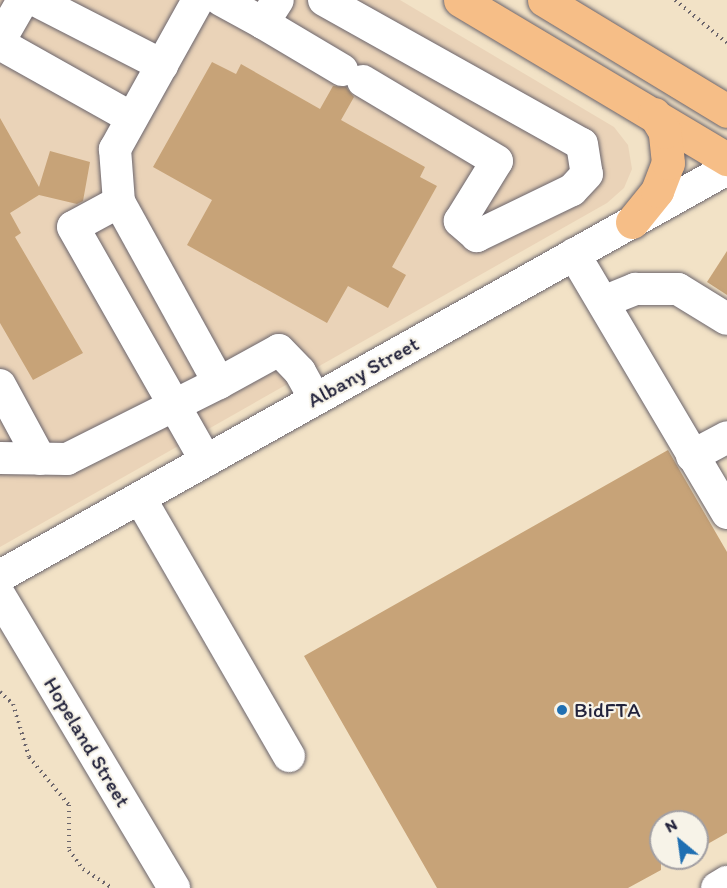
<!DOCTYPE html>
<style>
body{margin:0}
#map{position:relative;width:727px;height:888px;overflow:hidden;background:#f2e2c6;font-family:Itim,sans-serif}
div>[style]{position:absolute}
.built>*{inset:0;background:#ead3b8}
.building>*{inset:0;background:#c7a378}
.path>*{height:4px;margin-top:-2px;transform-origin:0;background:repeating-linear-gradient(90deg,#6b656c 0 1.5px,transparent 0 6px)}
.roads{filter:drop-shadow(0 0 2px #6b656c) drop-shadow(0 0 2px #6b656c)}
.minor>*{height:32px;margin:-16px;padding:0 16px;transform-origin:16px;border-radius:16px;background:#fff}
.major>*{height:33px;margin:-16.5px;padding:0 16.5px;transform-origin:16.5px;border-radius:16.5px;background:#f6be87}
.dots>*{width:16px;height:16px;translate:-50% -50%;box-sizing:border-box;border:3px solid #f7f3e8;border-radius:50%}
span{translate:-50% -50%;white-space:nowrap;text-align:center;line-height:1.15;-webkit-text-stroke:4.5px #f7f3e8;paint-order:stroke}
.street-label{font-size:21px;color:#22223b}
.poi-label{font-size:21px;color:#22223b}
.left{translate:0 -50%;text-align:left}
.north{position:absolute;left:649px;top:810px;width:60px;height:60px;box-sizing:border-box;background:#f7f3e8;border:2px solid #a29fa3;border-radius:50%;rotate:331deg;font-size:16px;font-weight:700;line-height:24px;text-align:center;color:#22223b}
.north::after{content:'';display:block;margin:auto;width:21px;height:27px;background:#1f6fb2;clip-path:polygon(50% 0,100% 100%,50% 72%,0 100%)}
</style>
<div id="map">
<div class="built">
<i style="clip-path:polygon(0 0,400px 0,614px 127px,628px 145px,632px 169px,624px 188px,607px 203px,0 547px)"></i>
</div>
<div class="building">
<i style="clip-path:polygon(212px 62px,236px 74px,241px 64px,320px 109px,333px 86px,346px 87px,354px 97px,341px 120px,425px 167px,420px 177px,437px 186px,392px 267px,406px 275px,388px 308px,348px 286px,327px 323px,187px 245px,212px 200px,153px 167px)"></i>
<i style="clip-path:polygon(0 118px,39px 187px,50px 151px,90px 162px,83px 201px,77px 204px,39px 195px,10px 213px,21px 233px,15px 237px,83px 353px,33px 380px,0 323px)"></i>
<i style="clip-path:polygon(727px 251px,727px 295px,707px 282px)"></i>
<i style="clip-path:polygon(668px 450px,727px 552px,727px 833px,697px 850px,697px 822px,661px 822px,661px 870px,628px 888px,437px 888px,304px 656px)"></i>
</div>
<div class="path">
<i style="left:675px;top:0;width:67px;rotate:39.6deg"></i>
<i style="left:0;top:692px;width:18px;rotate:43deg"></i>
<i style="left:13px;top:704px;width:55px;rotate:73.2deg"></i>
<i style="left:29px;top:757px;width:62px;rotate:50.2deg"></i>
<i style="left:69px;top:805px;width:45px;rotate:90deg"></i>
<i style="left:69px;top:850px;width:24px;rotate:54deg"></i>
<i style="left:83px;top:869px;width:35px;rotate:33deg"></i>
</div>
<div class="roads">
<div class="minor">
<i style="left:35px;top:0;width:143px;rotate:27.1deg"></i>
<i style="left:198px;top:0;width:171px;rotate:119.1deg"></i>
<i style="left:115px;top:149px;width:53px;rotate:85.7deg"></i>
<i style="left:119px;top:202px;width:52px;rotate:151.5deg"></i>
<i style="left:73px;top:227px;width:269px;rotate:60.4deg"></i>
<i style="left:221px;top:0;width:48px;rotate:28.7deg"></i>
<i style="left:263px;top:23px;width:27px;rotate:-57deg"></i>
<i style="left:324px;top:0;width:295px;rotate:29.2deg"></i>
<i style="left:582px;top:144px;width:30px;rotate:81deg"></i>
<i style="left:587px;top:174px;width:22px;rotate:133deg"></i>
<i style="left:572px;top:190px;width:106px;rotate:154.2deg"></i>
<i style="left:477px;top:236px;width:23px;rotate:-139deg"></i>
<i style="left:460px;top:221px;width:70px;rotate:-58.3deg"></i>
<i style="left:497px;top:161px;width:156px;rotate:-149.2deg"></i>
<i style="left:263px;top:23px;width:92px;rotate:30.7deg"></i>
<i style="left:0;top:40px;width:46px;rotate:-60.1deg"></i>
<i style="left:0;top:44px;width:151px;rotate:29.3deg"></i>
<i style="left:574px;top:254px;width:301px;rotate:59.4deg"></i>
<i style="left:603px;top:302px;width:35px;rotate:-22deg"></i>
<i style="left:635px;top:289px;width:43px"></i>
<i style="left:678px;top:289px;width:57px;rotate:31.5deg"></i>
<i style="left:219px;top:383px;width:68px;rotate:-28.8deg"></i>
<i style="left:279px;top:350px;width:30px;rotate:46deg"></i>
<i style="left:300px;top:372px;width:31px;rotate:61deg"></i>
<i style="left:0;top:385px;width:84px;rotate:61.6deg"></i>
<i style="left:692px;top:456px;width:40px;rotate:-28deg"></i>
<i style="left:0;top:458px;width:67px;rotate:0.9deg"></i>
<i style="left:67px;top:459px;width:170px;rotate:-26.6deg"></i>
<i style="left:219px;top:383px;width:207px;rotate:-118.9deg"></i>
<i style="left:140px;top:498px;width:298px;rotate:60deg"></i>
<i style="left:0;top:576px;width:833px;rotate:-29.24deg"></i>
<i style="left:0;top:596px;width:340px;rotate:59.2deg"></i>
<i style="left:717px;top:888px;width:12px;rotate:-31deg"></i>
</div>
<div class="major">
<i style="left:460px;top:0;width:311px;rotate:30.8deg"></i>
<i style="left:544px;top:0;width:214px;rotate:31.2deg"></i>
<i style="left:632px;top:222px;width:40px;rotate:-51deg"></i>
<i style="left:657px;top:191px;width:30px;rotate:-69deg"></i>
<i style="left:668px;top:163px;width:31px;rotate:-96deg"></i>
<i style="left:665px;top:132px;width:21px;rotate:-121deg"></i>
</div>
</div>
<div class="dots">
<i style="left:562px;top:710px;background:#1f6fb2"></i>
</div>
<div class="street-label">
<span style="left:363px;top:372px;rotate:-29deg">Albany Street</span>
<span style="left:87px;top:742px;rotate:59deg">Hopeland Street</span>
</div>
<div class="poi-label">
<span class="left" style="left:574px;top:710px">BidFTA</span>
</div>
<div class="north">N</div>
</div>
